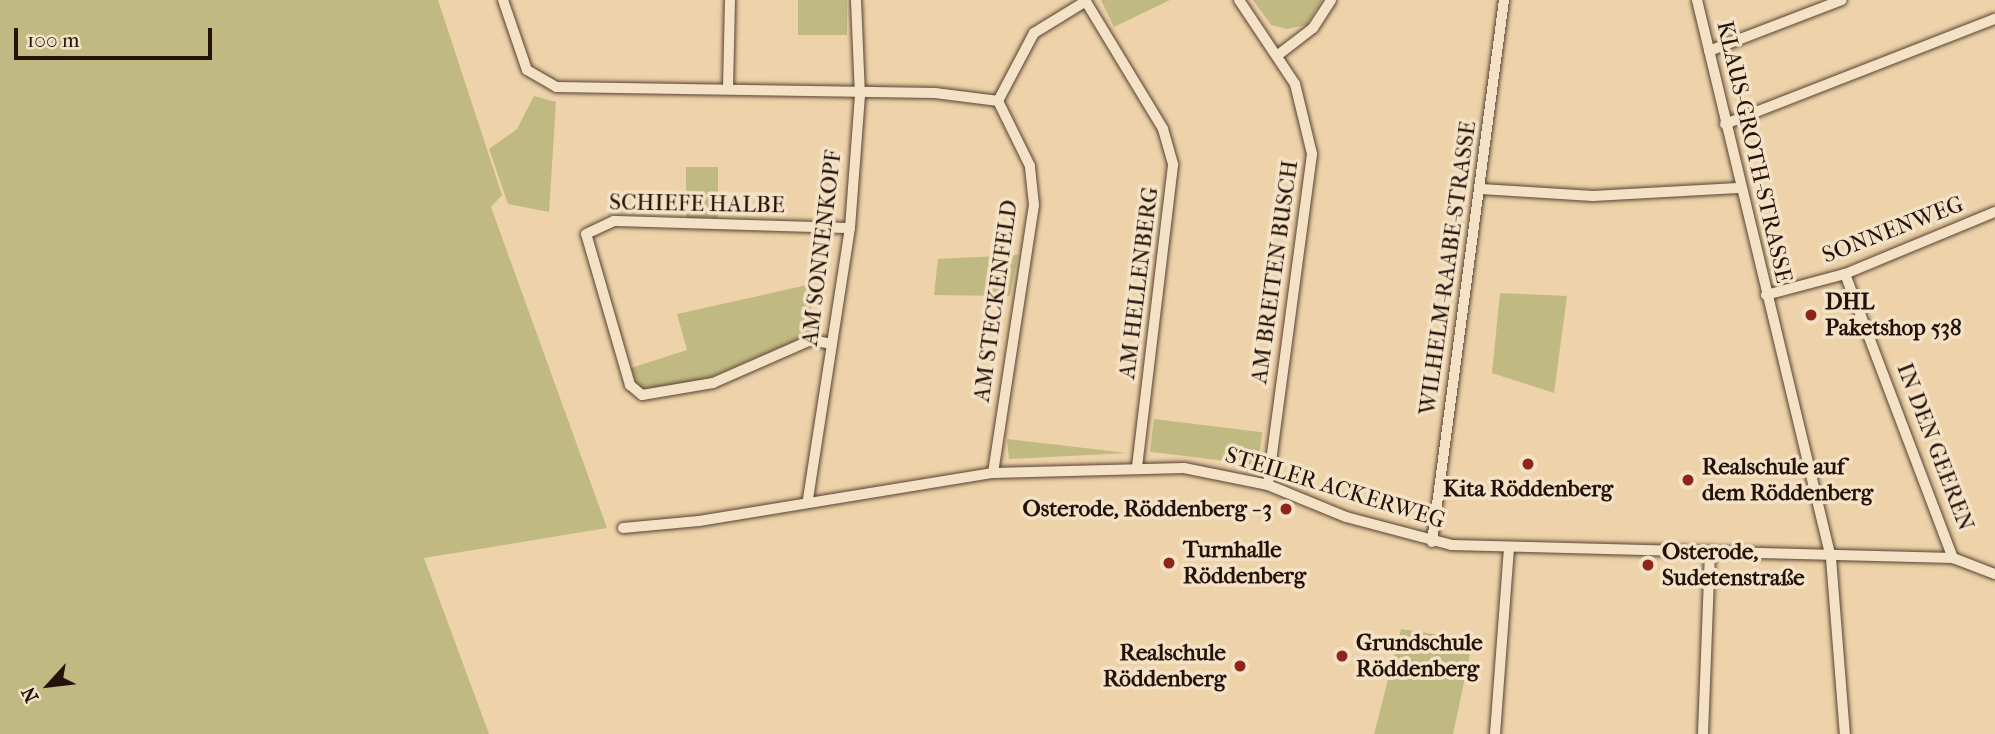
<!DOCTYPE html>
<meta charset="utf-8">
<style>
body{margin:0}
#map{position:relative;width:1995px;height:734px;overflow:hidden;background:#eed2a9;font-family:"IM FELL French Canon",serif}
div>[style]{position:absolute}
.green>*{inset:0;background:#c1b982;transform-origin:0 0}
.roads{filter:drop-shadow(0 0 2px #564231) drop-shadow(0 0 2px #564231)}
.street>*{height:10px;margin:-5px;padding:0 5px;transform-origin:5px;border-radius:5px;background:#f4e2c7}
.dots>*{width:19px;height:19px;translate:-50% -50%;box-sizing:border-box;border:4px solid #f4e2c7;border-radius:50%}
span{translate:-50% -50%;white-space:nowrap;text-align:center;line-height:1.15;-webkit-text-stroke:7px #f4e2c7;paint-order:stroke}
.street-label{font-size:23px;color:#241209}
.poi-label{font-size:23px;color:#241209;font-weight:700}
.left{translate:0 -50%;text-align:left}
.right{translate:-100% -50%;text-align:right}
.north{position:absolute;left:14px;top:650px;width:70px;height:70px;-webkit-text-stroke:5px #f4e2c7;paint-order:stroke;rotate:243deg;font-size:19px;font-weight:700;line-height:28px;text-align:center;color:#241209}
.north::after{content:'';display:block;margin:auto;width:24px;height:32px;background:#241209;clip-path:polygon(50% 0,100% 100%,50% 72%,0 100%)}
.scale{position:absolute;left:14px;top:28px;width:198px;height:32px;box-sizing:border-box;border:4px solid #241209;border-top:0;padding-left:9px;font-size:21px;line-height:24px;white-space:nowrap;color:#241209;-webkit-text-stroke:5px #f4e2c7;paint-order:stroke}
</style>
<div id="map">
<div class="green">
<i style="clip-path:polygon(0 0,438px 0,502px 195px,491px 207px,607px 528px,424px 558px,489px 734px,0 734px)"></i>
<i style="left:798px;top:0;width:49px;height:35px"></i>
<i style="clip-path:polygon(1101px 0,1170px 0,1114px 27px)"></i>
<i style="clip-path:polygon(1253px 0,1322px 0,1306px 25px,1287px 29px,1271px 25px)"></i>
<i style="clip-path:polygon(534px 96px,556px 102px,549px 212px,508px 204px,489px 149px,517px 129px)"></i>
<i style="left:686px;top:167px;width:32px;height:51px"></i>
<i style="clip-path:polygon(1018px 255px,1010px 296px,934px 295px,938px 259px)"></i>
<i style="clip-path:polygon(812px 284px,810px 334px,707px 379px,647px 391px,637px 385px,631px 368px,687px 350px,677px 314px)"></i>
<i style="clip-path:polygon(1500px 293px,1567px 296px,1554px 393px,1492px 373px)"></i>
<i style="left:1154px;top:419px;width:109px;height:33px;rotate:7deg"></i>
<i style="clip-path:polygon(1007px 439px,1127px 453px,1009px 459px)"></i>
<i style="clip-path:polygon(1401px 629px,1473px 640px,1453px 734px,1374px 734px)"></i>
</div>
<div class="roads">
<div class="street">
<i style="left:503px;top:0;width:74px;rotate:71.1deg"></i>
<i style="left:527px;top:70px;width:34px;rotate:30deg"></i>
<i style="left:556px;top:87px;width:379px;rotate:0.9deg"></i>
<i style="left:935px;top:93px;width:64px;rotate:7.2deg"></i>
<i style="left:1085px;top:0;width:151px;rotate:58.8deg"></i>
<i style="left:1163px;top:129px;width:37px;rotate:74deg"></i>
<i style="left:1173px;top:165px;width:305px;rotate:96.8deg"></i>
<i style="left:1239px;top:0;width:101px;rotate:56.3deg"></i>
<i style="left:1295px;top:84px;width:72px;rotate:76.3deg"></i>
<i style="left:1312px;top:154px;width:334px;rotate:97.6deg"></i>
<i style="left:1697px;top:0;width:574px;rotate:76.5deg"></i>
<i style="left:1831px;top:558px;width:177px;rotate:85.5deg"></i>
<i style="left:1709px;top:51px;width:142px;rotate:-21deg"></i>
<i style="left:1278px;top:55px;width:44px;rotate:-37.6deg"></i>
<i style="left:1313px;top:28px;width:33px;rotate:-57deg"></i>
<i style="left:728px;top:88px;width:88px;rotate:-88.7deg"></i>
<i style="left:1725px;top:124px;width:290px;rotate:-21.3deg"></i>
<i style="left:1481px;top:189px;width:112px;rotate:3.6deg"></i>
<i style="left:1593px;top:196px;width:145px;rotate:-3.2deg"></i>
<i style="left:1845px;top:274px;width:304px;rotate:69.2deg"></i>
<i style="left:1766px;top:295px;width:82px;rotate:-14.9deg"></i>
<i style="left:1845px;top:274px;width:162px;rotate:-22.5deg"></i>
<i style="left:832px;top:344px;width:21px;rotate:-169deg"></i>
<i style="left:811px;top:340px;width:107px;rotate:156.3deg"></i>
<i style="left:713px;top:383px;width:72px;rotate:170.4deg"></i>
<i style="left:642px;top:395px;width:16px;rotate:-140deg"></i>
<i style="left:630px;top:385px;width:157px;rotate:-106.2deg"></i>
<i style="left:586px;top:234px;width:31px;rotate:-25deg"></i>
<i style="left:614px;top:221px;width:236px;rotate:1.7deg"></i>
<i style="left:993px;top:473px;width:271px;rotate:-81.3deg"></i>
<i style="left:1034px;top:205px;width:39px;rotate:-96deg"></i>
<i style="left:1030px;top:166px;width:72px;rotate:-116.2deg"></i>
<i style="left:998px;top:101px;width:77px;rotate:-62.1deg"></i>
<i style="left:1034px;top:33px;width:61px;rotate:-31.6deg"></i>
<i style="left:808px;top:499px;width:274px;rotate:-81.2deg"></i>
<i style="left:850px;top:228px;width:132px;rotate:-85.7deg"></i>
<i style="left:860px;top:96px;width:96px;rotate:-92.4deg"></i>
<i style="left:623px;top:528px;width:76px;rotate:-5.3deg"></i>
<i style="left:699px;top:521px;width:298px;rotate:-9.3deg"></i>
<i style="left:993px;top:473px;width:191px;rotate:-1.5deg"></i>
<i style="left:1184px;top:468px;width:86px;rotate:11.4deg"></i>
<i style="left:1268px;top:485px;width:84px;rotate:22.3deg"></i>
<i style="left:1346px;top:517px;width:110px;rotate:14.8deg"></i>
<i style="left:1452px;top:545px;width:501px;rotate:1.49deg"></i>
<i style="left:1953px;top:558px;width:45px;rotate:20.9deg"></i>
<i style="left:1432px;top:542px;width:547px;rotate:-82.43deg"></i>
<i style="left:1495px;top:734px;width:187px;rotate:-85.7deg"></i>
<i style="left:1703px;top:734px;width:183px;rotate:-87.8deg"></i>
</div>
</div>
<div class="dots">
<i style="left:1811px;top:315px;background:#8f2418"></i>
<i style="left:1528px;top:464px;background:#8f2418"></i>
<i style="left:1688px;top:480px;background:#8f2418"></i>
<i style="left:1286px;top:509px;background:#8f2418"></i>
<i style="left:1169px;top:563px;background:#8f2418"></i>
<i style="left:1648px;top:565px;background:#8f2418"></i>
<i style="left:1342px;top:656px;background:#8f2418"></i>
<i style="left:1240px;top:666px;background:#8f2418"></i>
</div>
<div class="street-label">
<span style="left:1754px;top:152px;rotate:77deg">KLAUS-GROTH-STRASSE</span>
<span style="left:697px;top:204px;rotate:1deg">SCHIEFE HALBE</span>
<span style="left:1893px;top:230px;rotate:-21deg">SONNENWEG</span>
<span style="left:822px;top:248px;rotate:-83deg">AM SONNENKOPF</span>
<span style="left:1448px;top:268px;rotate:-82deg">WILHELM-RAABE-STRASSE</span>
<span style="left:1275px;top:272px;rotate:-82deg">AM BREITEN BUSCH</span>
<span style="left:1139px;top:283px;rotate:-83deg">AM HELLENBERG</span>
<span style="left:996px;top:301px;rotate:-82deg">AM STECKENFELD</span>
<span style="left:1935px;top:447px;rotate:69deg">IN DEN GEEREN</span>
<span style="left:1335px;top:488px;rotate:17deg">STEILER ACKERWEG</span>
</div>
<div class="poi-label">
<span class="left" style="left:1825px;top:315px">DHL<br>Paketshop 538</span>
<span class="left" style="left:1702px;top:480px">Realschule auf<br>dem Röddenberg</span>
<span style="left:1528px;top:489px">Kita Röddenberg</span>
<span class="right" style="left:1272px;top:509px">Osterode, Röddenberg - 3</span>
<span class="left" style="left:1183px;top:563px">Turnhalle<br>Röddenberg</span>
<span class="left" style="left:1662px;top:565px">Osterode,<br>Sudetenstraße</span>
<span class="left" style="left:1356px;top:656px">Grundschule<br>Röddenberg</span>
<span class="right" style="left:1226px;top:666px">Realschule<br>Röddenberg</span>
</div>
<div class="north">N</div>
<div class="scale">100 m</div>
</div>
